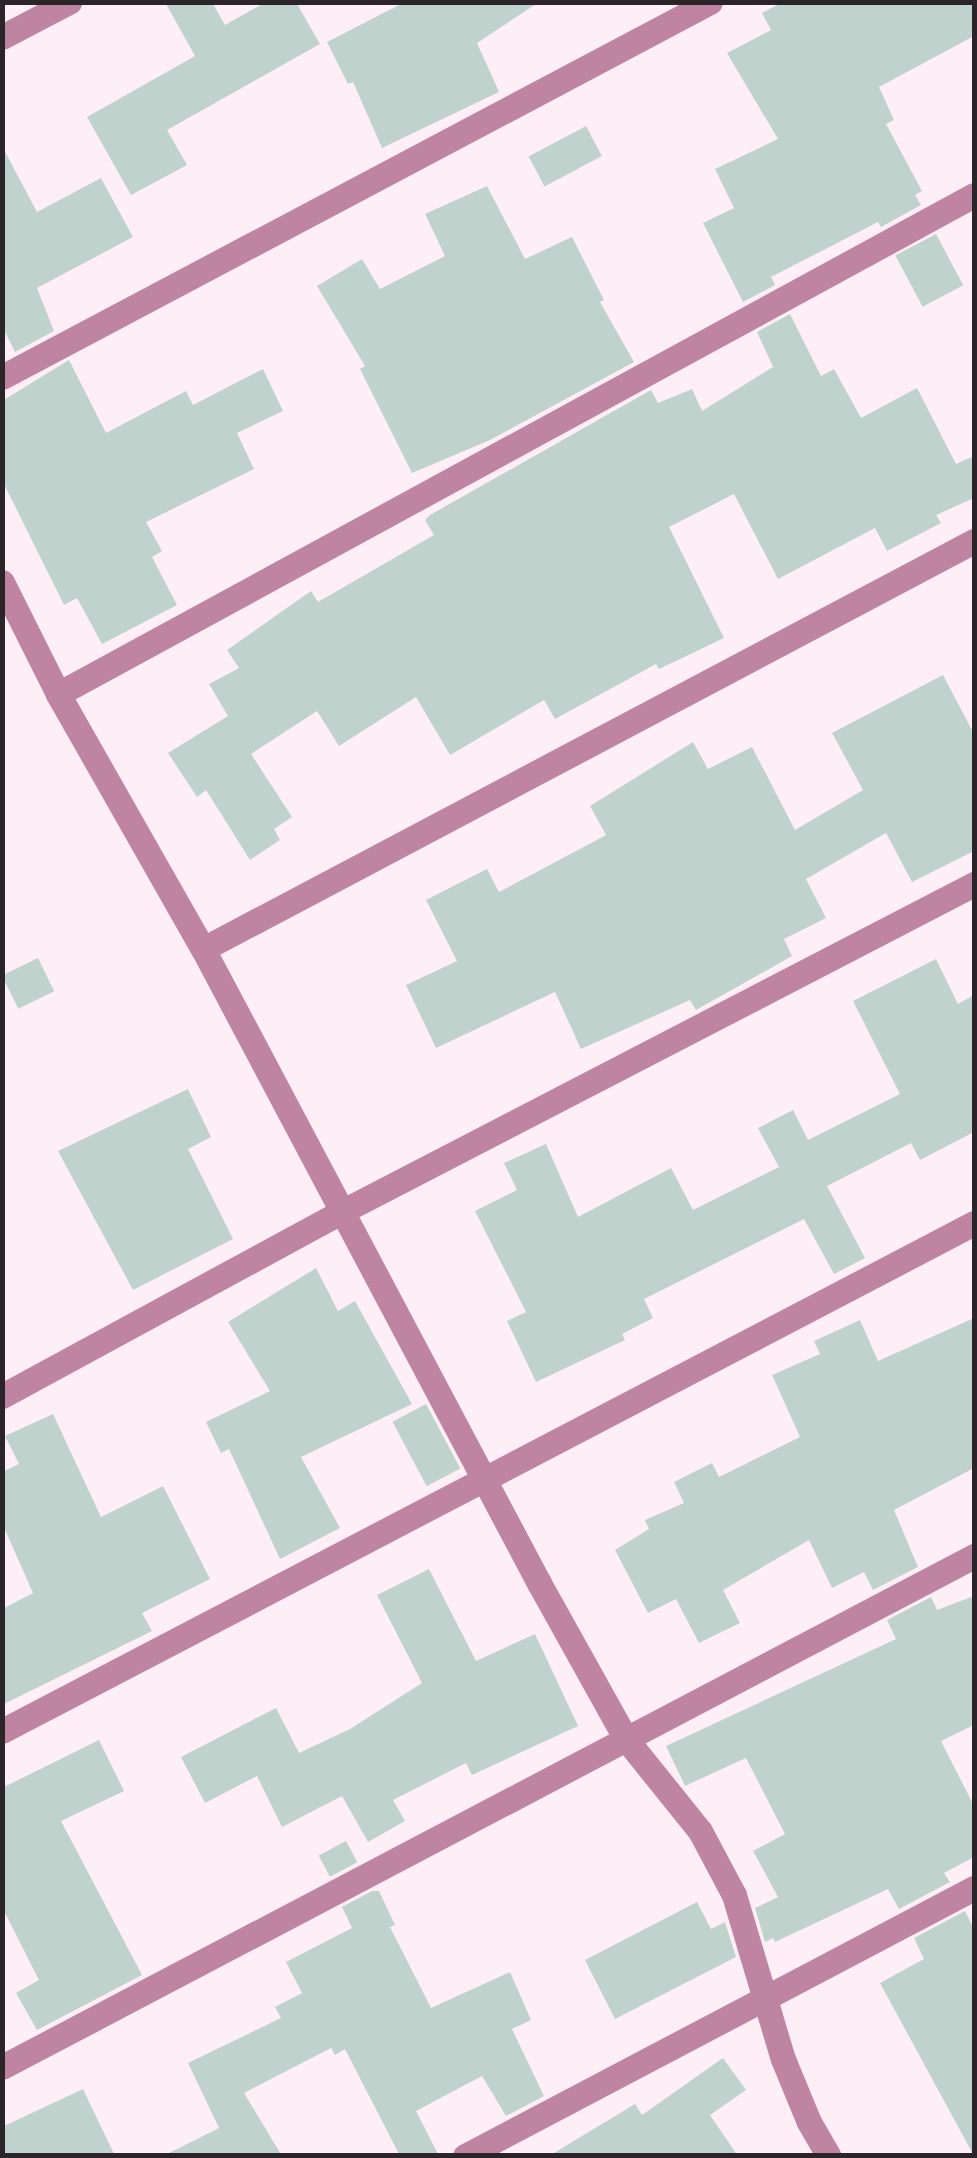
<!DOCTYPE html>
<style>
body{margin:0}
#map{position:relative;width:977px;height:2158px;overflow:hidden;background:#feeff6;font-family:"Varela Round",sans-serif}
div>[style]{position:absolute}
.building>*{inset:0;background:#bfd2cb;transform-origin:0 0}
.street>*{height:25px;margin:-12.5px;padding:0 12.5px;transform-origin:12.5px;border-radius:12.5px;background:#be84a2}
span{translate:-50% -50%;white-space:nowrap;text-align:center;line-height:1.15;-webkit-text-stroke:10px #fff;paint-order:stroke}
.frame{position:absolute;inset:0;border:5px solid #2b2428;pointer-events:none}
</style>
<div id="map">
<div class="building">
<i style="clip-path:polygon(165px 2px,212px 2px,225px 25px,266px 2px,296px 2px,320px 44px,167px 130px,187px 165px,131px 195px,87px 117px,195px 56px)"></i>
<i style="clip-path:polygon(405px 2px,539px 2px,477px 43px,499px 92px,382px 148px,353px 82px,348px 84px,327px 42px)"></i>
<i style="clip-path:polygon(783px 2px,974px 2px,974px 36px,879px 87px,894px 120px,886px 124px,922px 191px,915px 195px,921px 205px,881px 227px,878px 222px,771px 277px,775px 285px,743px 302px,703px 223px,734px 208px,715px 169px,778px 139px,727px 53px,771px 30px,762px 13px)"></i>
<i style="left:586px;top:126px;width:34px;height:65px;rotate:62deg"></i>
<i style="clip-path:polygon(2px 146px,37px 212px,101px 178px,133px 237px,37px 288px,54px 331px,15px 352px,2px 326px)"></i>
<i style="clip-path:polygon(487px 186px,525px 259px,572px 237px,604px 300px,600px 302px,634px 362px,490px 440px,412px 473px,360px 369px,365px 366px,317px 286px,362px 259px,380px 289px,445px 256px,425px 214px)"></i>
<i style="left:936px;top:234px;width:58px;height:46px;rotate:62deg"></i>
<i style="clip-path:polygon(790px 314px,821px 376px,834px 369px,861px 418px,917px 388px,956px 464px,974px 456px,974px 498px,936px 515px,941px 523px,887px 551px,875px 528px,778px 579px,734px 494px,669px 527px,724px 638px,659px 669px,656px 664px,555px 719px,544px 700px,450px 755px,416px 697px,339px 746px,317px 711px,251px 754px,292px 817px,274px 829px,280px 840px,250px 860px,206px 790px,197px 797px,168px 753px,228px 716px,209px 684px,239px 668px,227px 650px,311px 591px,318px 602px,434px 535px,425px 520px,430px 515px,651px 390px,658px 403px,692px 389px,702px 411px,773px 367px,757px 332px)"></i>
<i style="clip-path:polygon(69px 360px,106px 433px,186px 391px,193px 405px,263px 369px,283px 411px,237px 433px,254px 469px,146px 522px,162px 551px,152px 557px,177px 605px,102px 644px,77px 598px,64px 605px,2px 480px,2px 401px)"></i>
<i style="clip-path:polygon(943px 675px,974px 734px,974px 851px,912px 882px,886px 833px,806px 879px,826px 918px,784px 939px,792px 956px,696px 1010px,690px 1000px,581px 1049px,555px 992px,436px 1048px,406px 985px,457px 961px,426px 900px,487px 869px,499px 892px,606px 835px,590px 806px,693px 742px,708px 769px,752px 747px,795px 830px,863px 790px,832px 733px)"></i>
<i style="left:38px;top:958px;width:37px;height:40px;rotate:64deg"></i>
<i style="clip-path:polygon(936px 959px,958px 1004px,974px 995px,974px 1132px,920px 1160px,911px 1143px,827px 1186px,865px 1258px,834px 1274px,804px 1219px,644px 1299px,653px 1318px,622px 1334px,625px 1340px,536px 1382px,507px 1321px,526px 1312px,475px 1211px,517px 1190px,504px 1163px,546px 1144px,578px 1217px,671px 1168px,693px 1210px,779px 1167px,758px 1128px,793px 1110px,808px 1140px,900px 1094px,853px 1001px)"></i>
<i style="clip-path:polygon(188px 1089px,211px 1137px,188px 1149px,233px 1239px,133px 1290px,58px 1151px)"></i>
<i style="clip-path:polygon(316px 1268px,338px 1311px,355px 1301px,412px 1404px,301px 1457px,340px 1528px,280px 1559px,229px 1449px,221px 1453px,206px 1422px,270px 1391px,228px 1322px)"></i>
<i style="clip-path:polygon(974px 1318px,974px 1468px,894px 1510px,918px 1567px,873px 1590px,864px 1572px,832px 1588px,809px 1540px,723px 1590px,740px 1623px,699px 1643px,676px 1599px,648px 1613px,615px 1550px,649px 1529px,645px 1520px,684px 1503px,674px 1482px,712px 1463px,719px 1477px,800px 1437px,772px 1375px,820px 1354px,814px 1341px,860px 1320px,878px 1361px)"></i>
<i style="left:426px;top:1404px;width:73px;height:38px;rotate:62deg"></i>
<i style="clip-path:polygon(53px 1414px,101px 1517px,163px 1486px,210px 1579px,142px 1613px,152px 1631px,2px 1705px,2px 1609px,33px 1593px,2px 1523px,2px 1472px,19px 1464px,5px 1436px)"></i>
<i style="clip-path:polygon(429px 1569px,476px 1661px,535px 1634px,578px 1726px,472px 1775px,466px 1763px,393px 1800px,405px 1821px,368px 1842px,342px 1796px,282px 1827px,257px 1776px,205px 1803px,181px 1757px,276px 1708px,299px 1753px,350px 1729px,422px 1683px,377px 1595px)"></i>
<i style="clip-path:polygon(974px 1596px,974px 1725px,941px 1741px,974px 1806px,974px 1857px,944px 1873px,950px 1882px,899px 1909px,888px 1889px,775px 1942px,773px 1938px,765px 1942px,755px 1908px,778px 1897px,753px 1851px,785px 1834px,746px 1758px,685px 1786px,666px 1746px,896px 1639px,887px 1620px,931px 1597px,937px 1610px)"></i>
<i style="clip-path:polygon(99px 1740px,124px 1791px,61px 1821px,142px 1975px,37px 2030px,16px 1993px,39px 1980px,2px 1907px,2px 1788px)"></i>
<i style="left:346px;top:1841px;width:24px;height:31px;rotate:62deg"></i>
<i style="clip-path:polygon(372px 1891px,379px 1891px,395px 1925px,390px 1927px,431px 2008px,510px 1972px,531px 2020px,512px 2029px,544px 2096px,506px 2116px,482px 2076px,416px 2111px,439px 2156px,400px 2156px,345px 2049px,335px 2055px,331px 2048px,244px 2093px,282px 2156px,163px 2156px,219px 2128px,188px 2063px,281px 2018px,275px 2007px,302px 1993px,286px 1962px,352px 1928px,342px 1907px)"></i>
<i style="clip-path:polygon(697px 1902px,711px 1929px,725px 1922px,736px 1957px,615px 2019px,585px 1960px)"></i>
<i style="clip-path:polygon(965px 1911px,974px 1929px,974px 2156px,880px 1983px,924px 1959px,914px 1938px)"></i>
<i style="clip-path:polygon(723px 2058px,746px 2090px,710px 2115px,738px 2156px,549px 2156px,635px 2104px,642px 2115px)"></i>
<i style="clip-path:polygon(83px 2089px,115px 2156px,2px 2156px,2px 2127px)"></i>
</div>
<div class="street">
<i style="left:2px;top:37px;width:76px;rotate:-27.6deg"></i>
<i style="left:2px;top:377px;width:801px;rotate:-27.91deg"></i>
<i style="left:2px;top:582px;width:125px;rotate:63.4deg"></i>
<i style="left:58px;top:694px;width:293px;rotate:60.4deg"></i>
<i style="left:203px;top:949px;width:718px;rotate:62.08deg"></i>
<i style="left:539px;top:1583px;width:179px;rotate:60.9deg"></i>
<i style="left:626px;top:1739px;width:118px;rotate:51.2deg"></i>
<i style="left:700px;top:1831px;width:72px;rotate:62deg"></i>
<i style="left:734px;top:1895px;width:171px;rotate:73.4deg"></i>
<i style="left:783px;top:2059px;width:68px;rotate:67.6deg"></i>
<i style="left:809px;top:2122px;width:39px;rotate:60deg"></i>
<i style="left:58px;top:694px;width:1043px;rotate:-28.58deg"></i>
<i style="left:203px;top:949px;width:872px;rotate:-27.89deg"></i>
<i style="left:2px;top:1396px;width:388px;rotate:-28.5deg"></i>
<i style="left:343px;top:1211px;width:711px;rotate:-27.39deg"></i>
<i style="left:2px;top:1731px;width:1097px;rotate:-27.59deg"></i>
<i style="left:2px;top:2067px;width:1098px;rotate:-27.73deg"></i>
<i style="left:465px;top:2156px;width:575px;rotate:-27.77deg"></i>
</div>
<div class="frame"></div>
</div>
